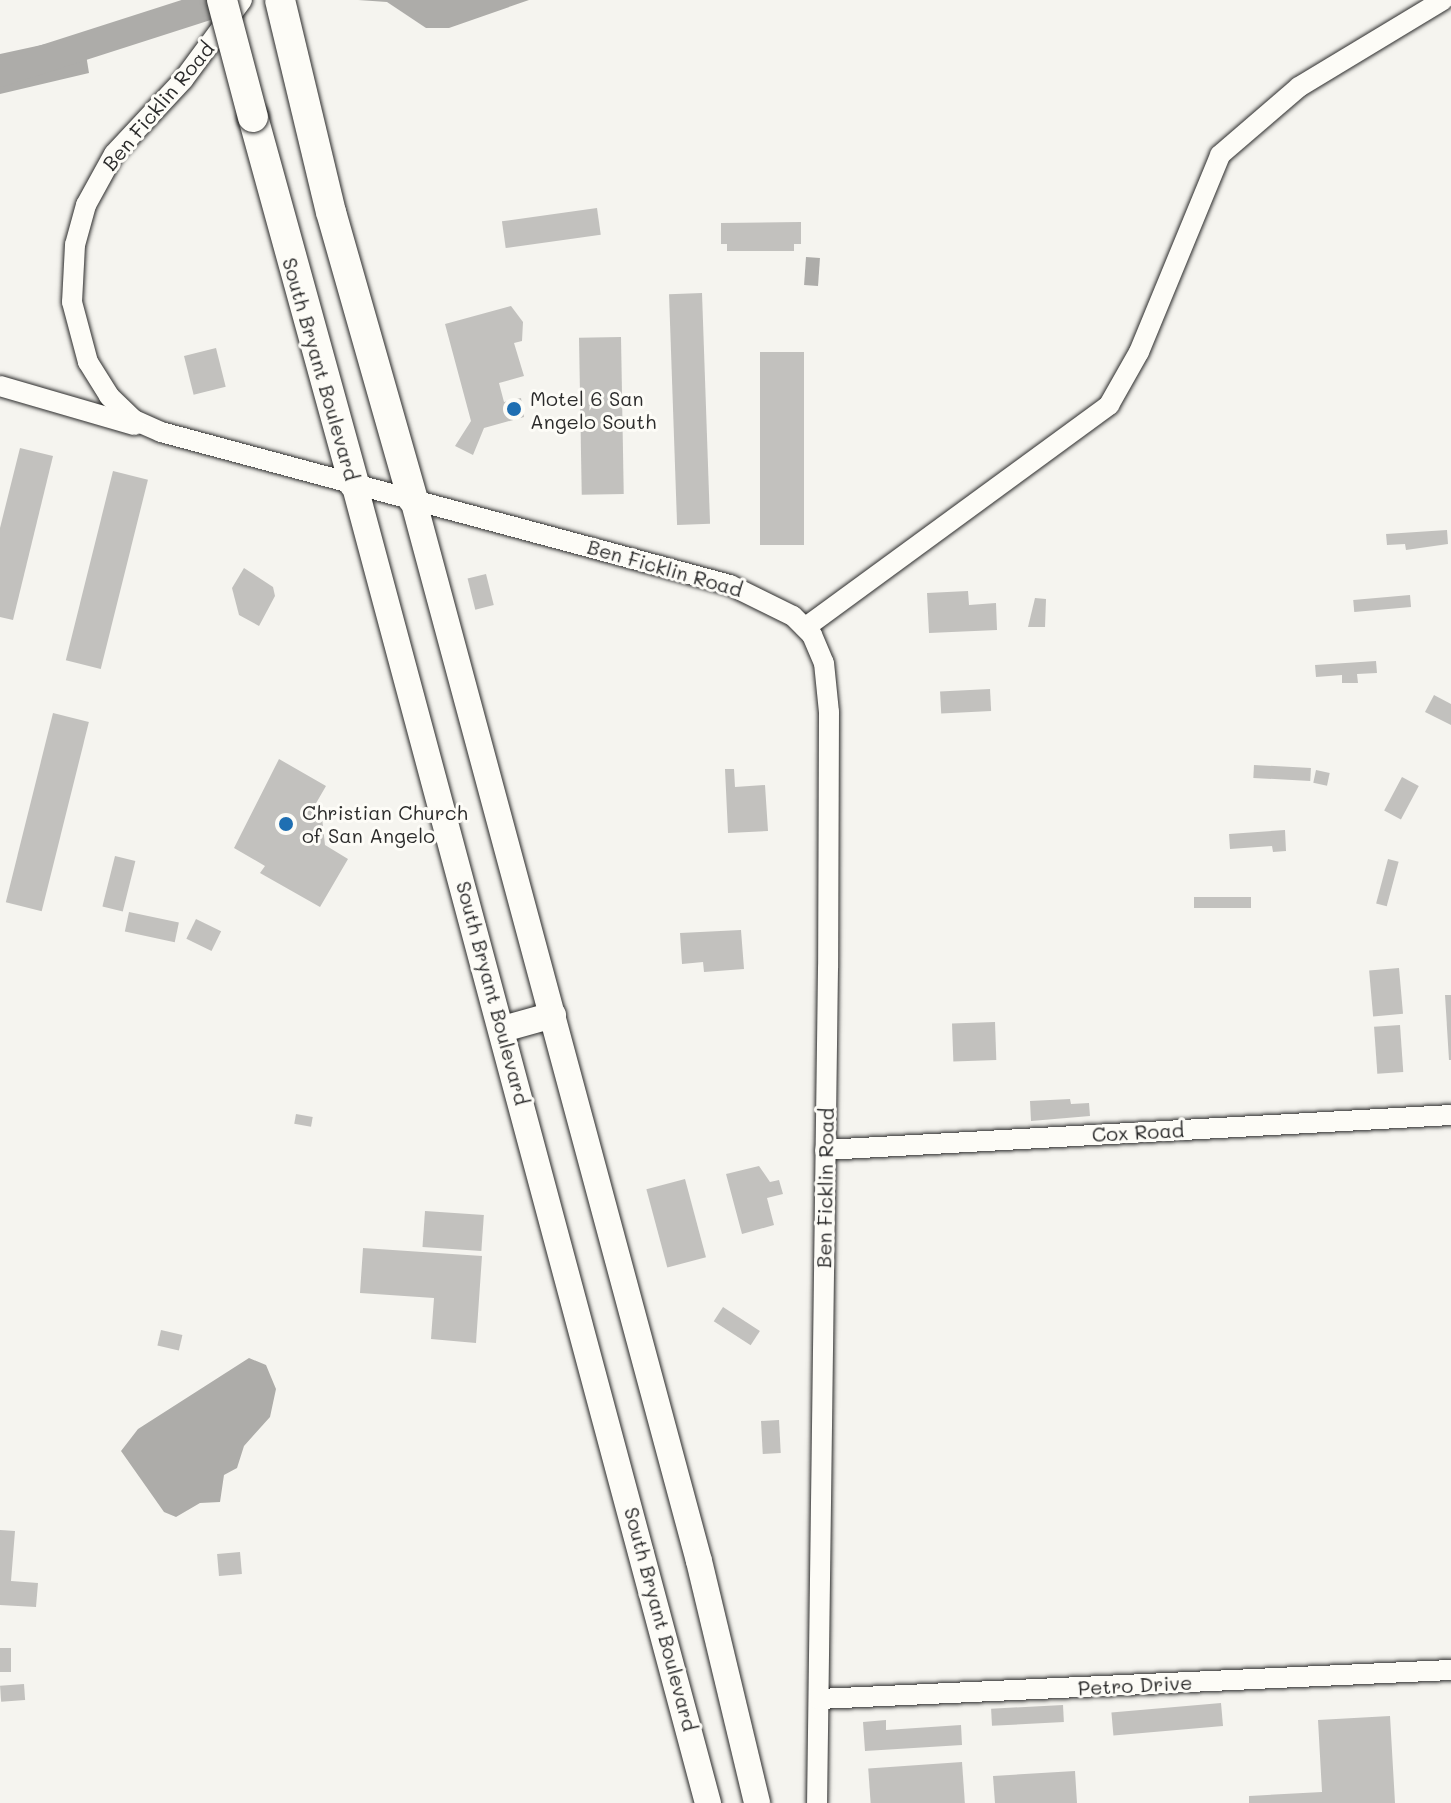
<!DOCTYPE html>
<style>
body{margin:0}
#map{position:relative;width:1451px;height:1803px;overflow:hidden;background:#f5f4ef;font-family:Mali,sans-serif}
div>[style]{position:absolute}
.water>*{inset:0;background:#adaca9;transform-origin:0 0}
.river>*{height:28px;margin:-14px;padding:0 14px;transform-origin:14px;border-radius:14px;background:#adaca9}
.building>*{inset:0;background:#c2c1be;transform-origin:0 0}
.roads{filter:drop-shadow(0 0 2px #2b2b2b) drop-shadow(0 0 2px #2b2b2b)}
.minor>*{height:20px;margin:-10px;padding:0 10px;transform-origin:10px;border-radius:10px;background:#fdfcf7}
.major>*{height:26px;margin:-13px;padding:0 13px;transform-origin:13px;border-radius:13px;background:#fdfcf7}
.highway>*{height:30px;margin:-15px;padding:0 15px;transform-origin:15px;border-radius:15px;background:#fdfcf7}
.bridges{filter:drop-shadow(0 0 2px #2b2b2b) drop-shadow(0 0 2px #2b2b2b)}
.highway-bridge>*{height:30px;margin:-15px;padding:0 15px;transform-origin:15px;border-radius:15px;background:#fdfcf7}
.dots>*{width:22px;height:22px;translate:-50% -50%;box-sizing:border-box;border:4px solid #fdfcf7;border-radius:50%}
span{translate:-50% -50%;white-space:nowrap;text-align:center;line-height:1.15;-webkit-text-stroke:6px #fdfcf7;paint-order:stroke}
.street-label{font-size:20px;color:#2b2b2b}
.poi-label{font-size:20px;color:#2b2b2b}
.left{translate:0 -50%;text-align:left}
</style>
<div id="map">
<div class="water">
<i style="clip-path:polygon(358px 0,529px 0,449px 28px,426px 28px,387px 2px)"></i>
<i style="clip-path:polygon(83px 36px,89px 73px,0 94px,0 54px)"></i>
<i style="left:806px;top:257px;width:14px;height:28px;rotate:4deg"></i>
<i style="clip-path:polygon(249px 1358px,266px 1365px,276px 1389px,270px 1417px,244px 1446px,237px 1468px,224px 1475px,220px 1502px,200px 1503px,176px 1517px,164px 1512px,121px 1451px,138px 1429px)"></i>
</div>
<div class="river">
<i style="left:0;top:73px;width:238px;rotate:-17.8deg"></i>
</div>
<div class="building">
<i style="left:597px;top:208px;width:27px;height:96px;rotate:82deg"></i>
<i style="clip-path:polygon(801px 222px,801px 244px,794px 244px,794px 251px,727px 251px,727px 244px,721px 244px,721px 223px)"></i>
<i style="left:702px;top:293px;width:231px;height:33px;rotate:88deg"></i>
<i style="clip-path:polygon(511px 306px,523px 322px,522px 341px,514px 343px,524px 376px,499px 383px,504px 402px,521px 398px,524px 417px,484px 428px,473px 455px,455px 446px,471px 421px,445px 324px)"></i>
<i style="left:621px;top:337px;width:157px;height:42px;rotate:89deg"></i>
<i style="left:216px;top:348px;width:40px;height:33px;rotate:76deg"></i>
<i style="left:760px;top:352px;width:44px;height:193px"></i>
<i style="clip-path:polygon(20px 448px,53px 456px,13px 620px,0 617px,0 528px)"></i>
<i style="left:113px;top:471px;width:36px;height:195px;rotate:14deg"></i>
<i style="clip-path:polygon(1447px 530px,1448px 544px,1406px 550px,1405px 544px,1387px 545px,1386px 534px)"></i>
<i style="clip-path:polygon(244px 568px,273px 587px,275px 596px,259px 626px,239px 615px,232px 588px)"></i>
<i style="left:486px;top:574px;width:32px;height:19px;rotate:76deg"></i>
<i style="clip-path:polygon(968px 591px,969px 605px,996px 603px,997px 630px,929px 633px,927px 593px)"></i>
<i style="left:1410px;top:595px;width:12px;height:57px;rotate:85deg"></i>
<i style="clip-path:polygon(1035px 598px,1046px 599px,1045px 627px,1028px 627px)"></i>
<i style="clip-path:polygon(1376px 661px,1377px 673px,1357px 674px,1358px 683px,1342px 683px,1342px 675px,1316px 677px,1315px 665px)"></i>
<i style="left:990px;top:689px;width:22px;height:50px;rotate:87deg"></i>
<i style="clip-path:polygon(1434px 695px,1451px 704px,1451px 725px,1425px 712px)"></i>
<i style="left:53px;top:713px;width:37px;height:195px;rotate:14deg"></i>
<i style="clip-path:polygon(279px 759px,326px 786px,315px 805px,321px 808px,325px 845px,348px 859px,320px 907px,260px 873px,265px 866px,234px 848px)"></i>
<i style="left:1254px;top:765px;width:57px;height:13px;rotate:3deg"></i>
<i style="clip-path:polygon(725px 769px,734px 769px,735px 787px,765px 785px,768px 831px,728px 833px)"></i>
<i style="left:1316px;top:770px;width:14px;height:13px;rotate:12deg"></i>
<i style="left:1402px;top:777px;width:19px;height:38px;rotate:28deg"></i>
<i style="clip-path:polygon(1285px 830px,1286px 851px,1273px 852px,1272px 846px,1230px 849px,1229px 834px)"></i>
<i style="left:115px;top:856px;width:21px;height:52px;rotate:14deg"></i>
<i style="left:1388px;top:859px;width:11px;height:46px;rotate:15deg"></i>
<i style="left:1251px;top:897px;width:11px;height:57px;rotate:90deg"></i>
<i style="left:129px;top:912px;width:51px;height:20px;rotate:12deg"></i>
<i style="left:196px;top:919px;width:28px;height:22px;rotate:26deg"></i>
<i style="clip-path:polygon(741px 930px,744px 969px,704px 972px,703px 962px,682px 964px,680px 933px)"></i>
<i style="left:1399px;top:968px;width:46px;height:30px;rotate:85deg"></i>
<i style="clip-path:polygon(1445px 995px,1451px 995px,1451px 1060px,1449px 1060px)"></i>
<i style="left:995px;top:1022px;width:38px;height:43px;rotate:88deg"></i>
<i style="left:1400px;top:1025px;width:47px;height:26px;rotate:86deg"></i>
<i style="clip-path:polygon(1070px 1099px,1071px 1104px,1089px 1103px,1090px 1116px,1031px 1121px,1030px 1101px)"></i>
<i style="left:296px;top:1114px;width:17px;height:10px;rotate:10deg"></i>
<i style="clip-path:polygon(759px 1166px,770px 1182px,779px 1180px,783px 1194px,767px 1198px,774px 1225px,742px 1234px,726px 1174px)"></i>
<i style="left:685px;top:1179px;width:81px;height:40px;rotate:75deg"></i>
<i style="left:425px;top:1211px;width:59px;height:36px;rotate:4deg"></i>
<i style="clip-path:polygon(363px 1248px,482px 1256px,476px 1343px,431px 1339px,434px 1298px,360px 1293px)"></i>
<i style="left:723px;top:1307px;width:44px;height:17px;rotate:33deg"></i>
<i style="left:161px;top:1330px;width:22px;height:16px;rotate:13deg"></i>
<i style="left:779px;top:1420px;width:33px;height:18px;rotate:87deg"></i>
<i style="clip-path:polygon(0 1530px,15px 1531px,11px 1581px,38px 1583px,36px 1607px,0 1605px)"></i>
<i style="left:240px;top:1552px;width:22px;height:23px;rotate:85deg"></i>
<i style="left:0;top:1648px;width:11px;height:24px"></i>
<i style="left:24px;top:1684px;width:16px;height:24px;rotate:86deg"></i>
<i style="left:1221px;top:1703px;width:23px;height:110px;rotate:85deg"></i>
<i style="left:1063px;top:1705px;width:17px;height:72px;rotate:87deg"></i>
<i style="clip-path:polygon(1390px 1716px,1395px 1803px,1249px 1803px,1249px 1796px,1322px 1792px,1318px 1720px)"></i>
<i style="clip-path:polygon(886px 1720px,886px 1730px,961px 1725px,962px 1745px,865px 1751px,863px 1722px)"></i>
<i style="left:962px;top:1762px;width:41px;height:94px;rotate:86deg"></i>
<i style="clip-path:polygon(1075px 1771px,1077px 1803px,995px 1803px,993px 1776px)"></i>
</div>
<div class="roads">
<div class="minor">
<i style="left:242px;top:0;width:99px;rotate:126.4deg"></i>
<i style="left:183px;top:80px;width:101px;rotate:133deg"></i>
<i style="left:114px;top:154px;width:58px;rotate:118.8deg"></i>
<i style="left:86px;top:205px;width:41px;rotate:105.4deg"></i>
<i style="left:75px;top:245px;width:57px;rotate:93deg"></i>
<i style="left:72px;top:302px;width:62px;rotate:75.1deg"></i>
<i style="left:88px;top:362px;width:40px;rotate:58deg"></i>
<i style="left:109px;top:396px;width:35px;rotate:44deg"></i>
<i style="left:134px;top:420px;width:30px;rotate:24deg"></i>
<i style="left:161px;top:432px;width:589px;rotate:15.05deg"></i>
<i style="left:730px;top:585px;width:70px;rotate:26.2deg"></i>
<i style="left:793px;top:616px;width:27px;rotate:45deg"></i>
<i style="left:812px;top:635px;width:30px;rotate:67deg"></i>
<i style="left:824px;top:663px;width:49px;rotate:84.2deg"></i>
<i style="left:829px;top:712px;width:256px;rotate:90.2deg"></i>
<i style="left:828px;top:968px;width:835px;rotate:90.75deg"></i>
<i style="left:0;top:386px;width:140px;rotate:16.2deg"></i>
<i style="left:806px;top:627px;width:376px;rotate:-36.2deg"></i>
<i style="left:1109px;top:405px;width:61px;rotate:-60.5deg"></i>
<i style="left:1139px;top:352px;width:213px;rotate:-67.6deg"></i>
<i style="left:1220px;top:155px;width:104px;rotate:-40.7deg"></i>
<i style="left:1299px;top:87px;width:168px;rotate:-31.1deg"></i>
<i style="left:825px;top:1150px;width:627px;rotate:-3.2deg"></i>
<i style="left:819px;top:1699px;width:633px;rotate:-2.63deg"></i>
</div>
<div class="major">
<i style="left:354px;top:483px;width:1367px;rotate:74.99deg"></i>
<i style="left:413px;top:499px;width:1100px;rotate:74.93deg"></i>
<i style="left:699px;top:1561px;width:249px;rotate:76.5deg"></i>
<i style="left:503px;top:1029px;width:52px;rotate:-15.6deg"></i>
</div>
<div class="highway">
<i style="left:280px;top:0;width:218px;rotate:76.5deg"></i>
<i style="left:331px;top:212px;width:298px;rotate:74.1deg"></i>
<i style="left:253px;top:117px;width:380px;rotate:74.6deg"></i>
</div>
</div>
<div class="bridges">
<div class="highway-bridge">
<i style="left:222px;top:0;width:121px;rotate:75.2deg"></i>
</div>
</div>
<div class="dots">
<i style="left:514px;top:409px;background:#1f6fb2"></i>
<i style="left:286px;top:824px;background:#1f6fb2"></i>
</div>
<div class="street-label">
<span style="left:158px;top:106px;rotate:-50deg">Ben Ficklin Road</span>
<span style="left:321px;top:369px;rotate:74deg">South Bryant Boulevard</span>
<span style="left:665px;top:568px;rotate:16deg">Ben Ficklin Road</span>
<span style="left:493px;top:993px;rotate:75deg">South Bryant Boulevard</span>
<span style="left:1138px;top:1132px;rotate:-3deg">Cox Road</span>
<span style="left:825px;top:1188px;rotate:-89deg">Ben Ficklin Road</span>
<span style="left:661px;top:1619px;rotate:75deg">South Bryant Boulevard</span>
<span style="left:1135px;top:1685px;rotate:-3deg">Petro Drive</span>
</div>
<div class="poi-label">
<span class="left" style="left:530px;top:410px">Motel 6 San<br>Angelo South</span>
<span class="left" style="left:302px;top:824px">Christian Church<br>of San Angelo</span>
</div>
</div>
